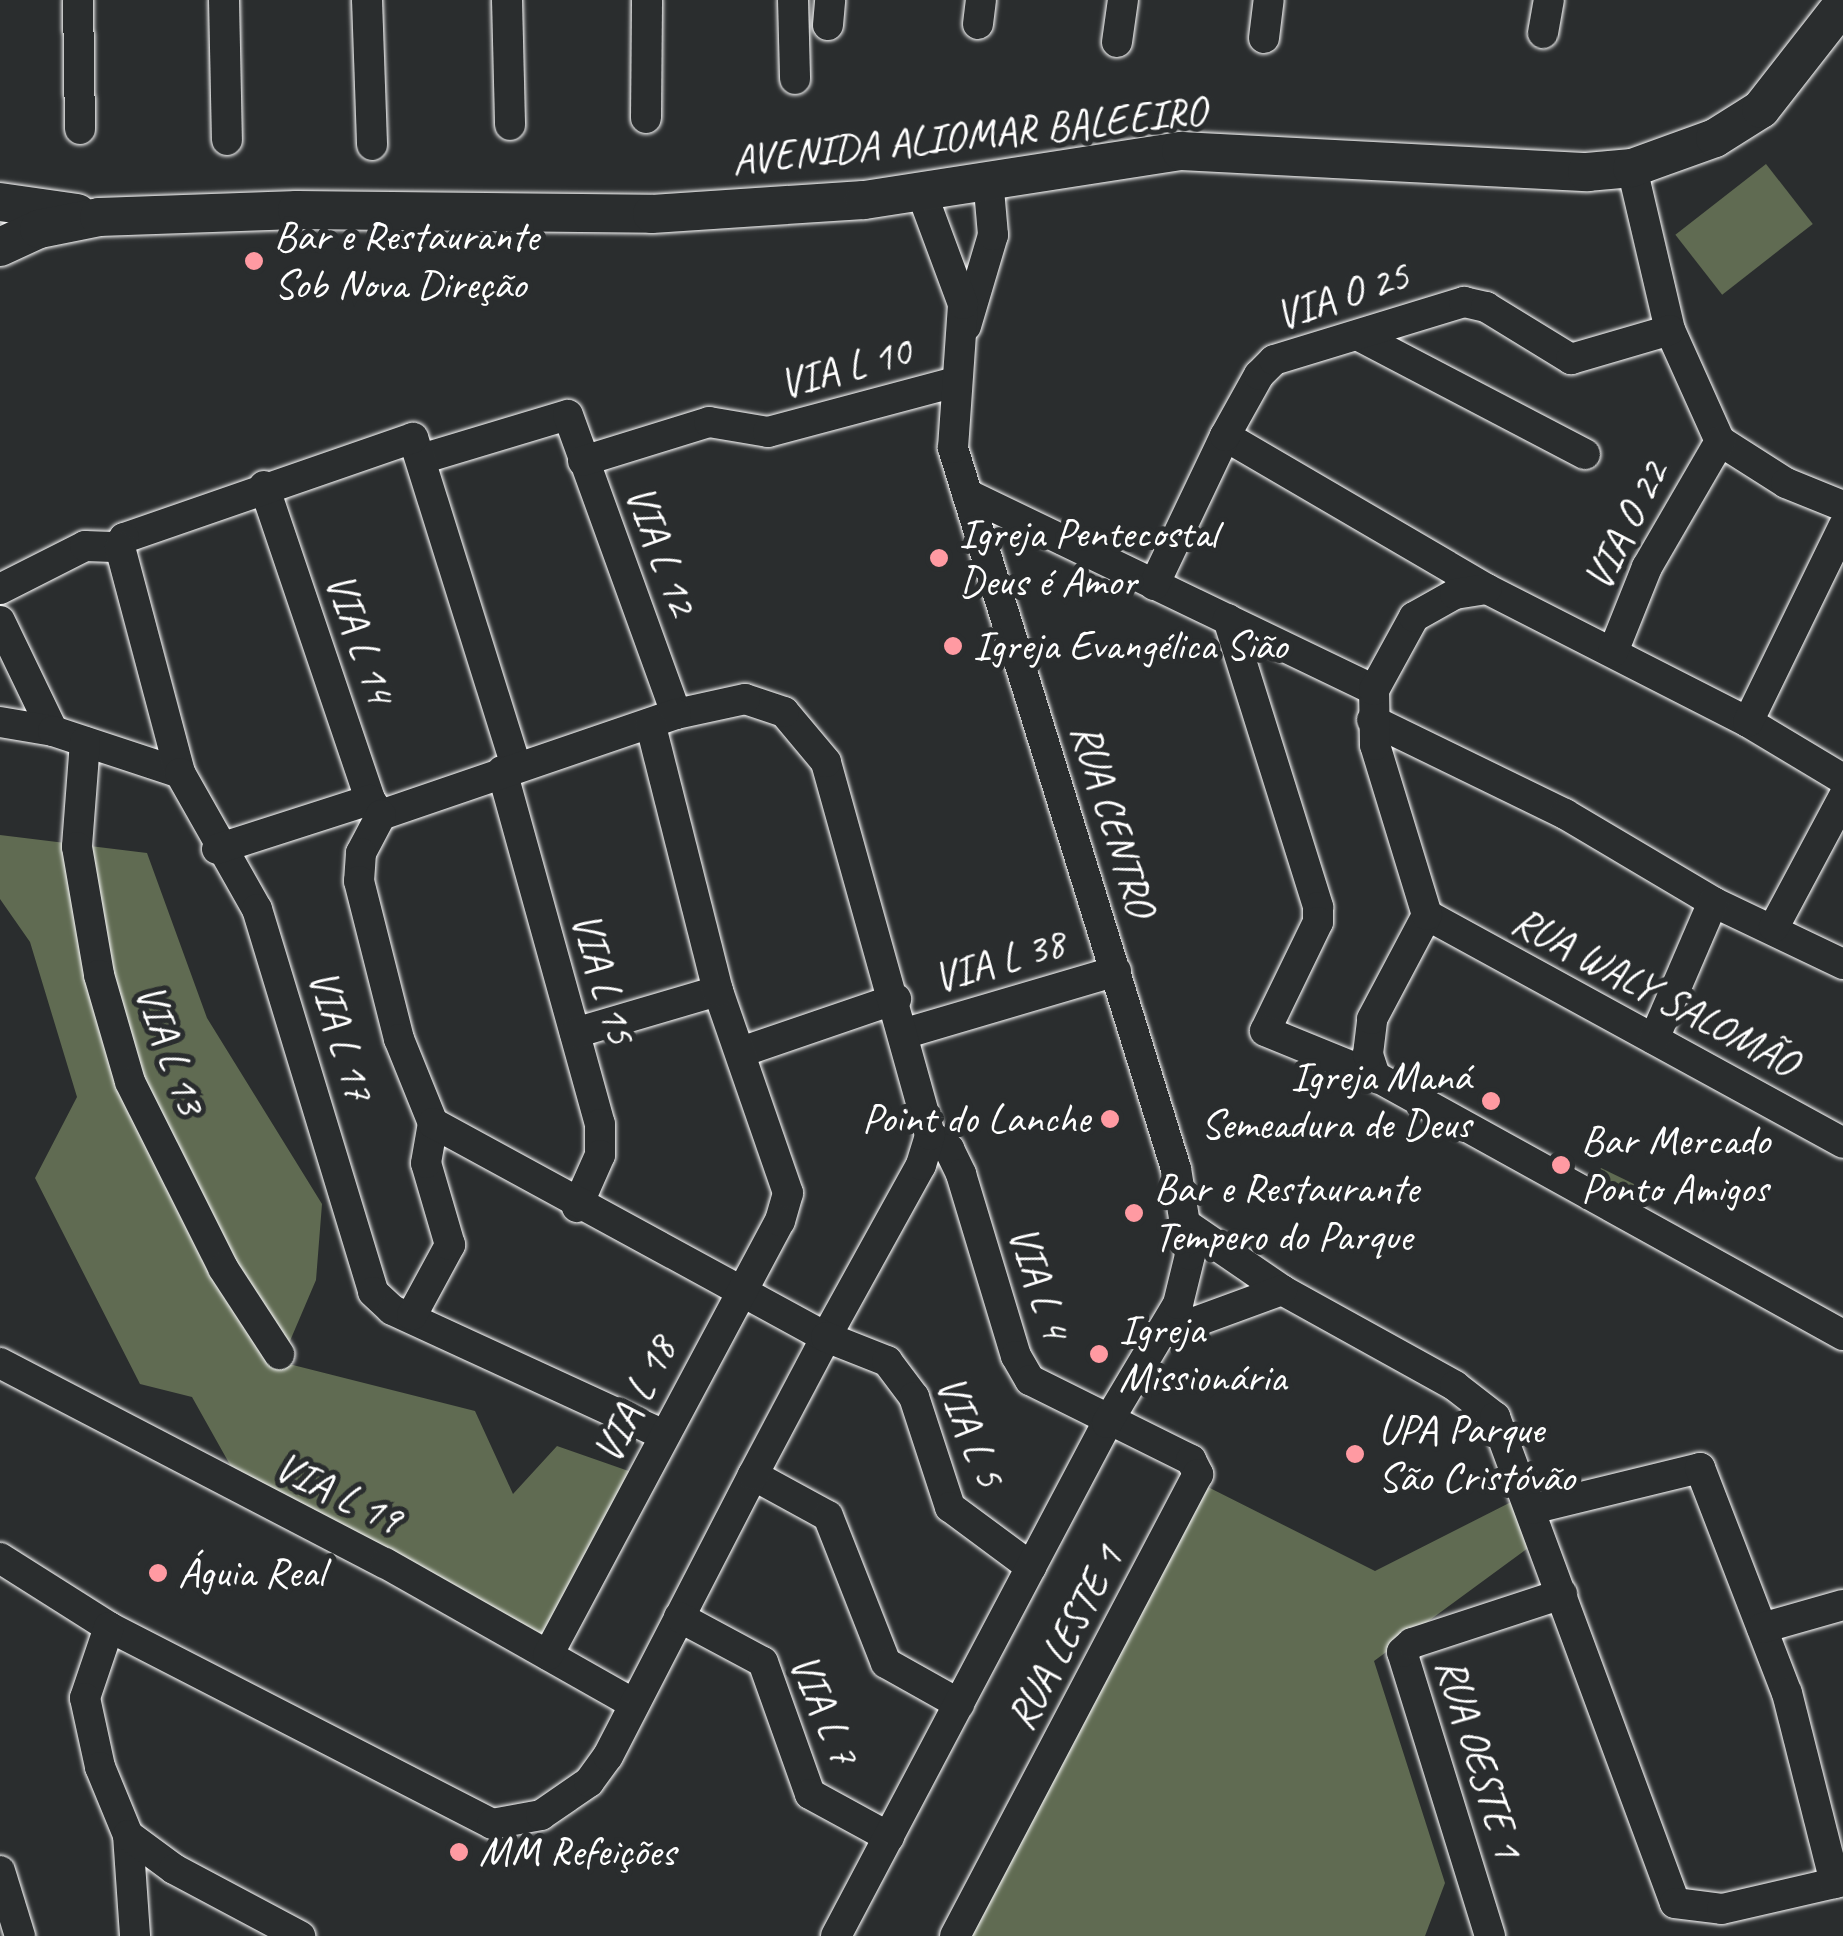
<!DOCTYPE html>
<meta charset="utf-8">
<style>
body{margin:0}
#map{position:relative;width:1843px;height:1936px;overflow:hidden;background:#2a2d2e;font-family:Caveat,sans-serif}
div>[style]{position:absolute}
.green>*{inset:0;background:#606b52;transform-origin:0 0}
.roads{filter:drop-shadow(0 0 2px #fff) drop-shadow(0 0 2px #fff)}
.minor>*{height:30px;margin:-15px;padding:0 15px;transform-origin:15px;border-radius:15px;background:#2a2d2e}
.major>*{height:38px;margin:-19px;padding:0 19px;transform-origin:19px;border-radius:19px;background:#2a2d2e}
.dots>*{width:28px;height:28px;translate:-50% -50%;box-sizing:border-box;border:5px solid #2a2d2e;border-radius:50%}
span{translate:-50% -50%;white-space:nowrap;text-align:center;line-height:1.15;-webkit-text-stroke:10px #2a2d2e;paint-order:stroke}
.street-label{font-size:42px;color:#fff}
.poi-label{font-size:42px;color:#fff}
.left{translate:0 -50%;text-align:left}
.right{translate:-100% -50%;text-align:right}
</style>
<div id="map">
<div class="green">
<i style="left:1766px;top:164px;width:76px;height:115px;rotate:52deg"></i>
<i style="clip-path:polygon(0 835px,147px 853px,207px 1018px,322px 1204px,316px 1280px,281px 1362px,475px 1411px,513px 1494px,557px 1446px,640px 1475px,541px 1659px,238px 1479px,192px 1397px,140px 1384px,35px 1178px,77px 1097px,30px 942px,0 899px)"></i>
<i style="left:1601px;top:1168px;width:52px;height:29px;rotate:26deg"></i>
<i style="clip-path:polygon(1190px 1478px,1375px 1571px,1519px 1498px,1535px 1543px,1374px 1661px,1445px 1883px,1425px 1936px,968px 1936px)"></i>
</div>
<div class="roads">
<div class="minor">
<i style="left:78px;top:0;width:129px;rotate:89.1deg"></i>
<i style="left:224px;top:0;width:140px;rotate:88.8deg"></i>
<i style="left:367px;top:0;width:145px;rotate:88deg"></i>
<i style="left:507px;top:0;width:125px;rotate:88.6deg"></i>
<i style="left:793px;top:0;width:79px;rotate:88.5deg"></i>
<i style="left:978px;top:24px;width:24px;rotate:-83deg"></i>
<i style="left:828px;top:25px;width:25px;rotate:-85deg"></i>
<i style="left:1543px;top:33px;width:34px;rotate:-80deg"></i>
<i style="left:1264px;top:38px;width:38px;rotate:-83deg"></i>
<i style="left:1117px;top:42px;width:42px;rotate:-81.9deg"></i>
<i style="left:646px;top:118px;width:118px;rotate:-89.5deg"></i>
<i style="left:1632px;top:168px;width:166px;rotate:76.8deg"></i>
<i style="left:1670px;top:330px;width:122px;rotate:65.8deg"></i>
<i style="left:1720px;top:441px;width:78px;rotate:32.5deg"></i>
<i style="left:1786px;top:483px;width:61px;rotate:22deg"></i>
<i style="left:966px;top:326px;width:95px;rotate:-73.5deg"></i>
<i style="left:993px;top:235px;width:57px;rotate:-95deg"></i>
<i style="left:1359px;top:336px;width:255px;rotate:27.6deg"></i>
<i style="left:1225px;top:436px;width:303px;rotate:30.3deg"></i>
<i style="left:1487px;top:589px;width:293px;rotate:27deg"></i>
<i style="left:1748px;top:722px;width:111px;rotate:31deg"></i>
<i style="left:421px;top:459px;width:153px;rotate:-16.7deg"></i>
<i style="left:568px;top:415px;width:318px;rotate:70.1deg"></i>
<i style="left:583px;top:461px;width:132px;rotate:-17.2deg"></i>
<i style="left:709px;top:422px;width:60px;rotate:9.6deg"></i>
<i style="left:768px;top:432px;width:195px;rotate:-14.9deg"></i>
<i style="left:264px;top:486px;width:331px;rotate:71.3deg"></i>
<i style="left:370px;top:800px;width:19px;rotate:54deg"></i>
<i style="left:967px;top:494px;width:452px;rotate:25.7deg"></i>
<i style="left:1154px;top:585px;width:165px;rotate:-64.5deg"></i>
<i style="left:1225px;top:436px;width:70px;rotate:-60.9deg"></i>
<i style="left:1259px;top:375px;width:21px;rotate:-45deg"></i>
<i style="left:1274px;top:360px;width:199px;rotate:-17deg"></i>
<i style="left:1464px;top:302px;width:23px;rotate:13deg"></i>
<i style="left:1486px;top:307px;width:100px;rotate:31.5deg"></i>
<i style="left:1571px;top:359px;width:103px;rotate:-16.3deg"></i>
<i style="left:0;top:589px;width:95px;rotate:-26.8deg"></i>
<i style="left:85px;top:546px;width:35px;rotate:2deg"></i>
<i style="left:1228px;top:619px;width:302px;rotate:72.6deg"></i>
<i style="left:1318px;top:907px;width:15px;rotate:90deg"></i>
<i style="left:1318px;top:922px;width:121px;rotate:115.9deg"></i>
<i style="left:1265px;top:1031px;width:119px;rotate:22.2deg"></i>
<i style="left:1375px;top:1076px;width:535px;rotate:28.96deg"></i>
<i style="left:0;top:621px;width:122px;rotate:64.3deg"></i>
<i style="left:1613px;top:652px;width:92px;rotate:-68.2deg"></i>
<i style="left:1647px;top:567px;width:146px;rotate:-59.9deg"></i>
<i style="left:1372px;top:720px;width:215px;rotate:26deg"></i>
<i style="left:1565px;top:814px;width:172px;rotate:30.7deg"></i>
<i style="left:1713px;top:902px;width:144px;rotate:25.5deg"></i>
<i style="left:0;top:722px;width:54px;rotate:9.6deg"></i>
<i style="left:53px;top:731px;width:134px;rotate:18.3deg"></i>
<i style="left:1748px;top:722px;width:217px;rotate:-64deg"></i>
<i style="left:85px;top:742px;width:105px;rotate:94.4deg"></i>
<i style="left:77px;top:847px;width:130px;rotate:80.2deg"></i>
<i style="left:99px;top:975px;width:111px;rotate:73.8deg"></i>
<i style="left:130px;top:1082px;width:208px;rotate:63.4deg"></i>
<i style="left:223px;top:1268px;width:103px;rotate:56.9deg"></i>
<i style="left:516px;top:766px;width:344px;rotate:-107.4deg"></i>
<i style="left:413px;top:438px;width:306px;rotate:160.9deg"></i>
<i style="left:124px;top:538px;width:10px;rotate:114deg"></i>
<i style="left:120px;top:547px;width:234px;rotate:75.1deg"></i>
<i style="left:180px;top:773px;width:156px;rotate:60.5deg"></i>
<i style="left:257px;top:909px;width:400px;rotate:73.1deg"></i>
<i style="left:373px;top:1292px;width:26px;rotate:43deg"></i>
<i style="left:392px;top:1310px;width:299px;rotate:24.7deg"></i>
<i style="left:502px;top:771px;width:366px;rotate:74.5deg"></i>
<i style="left:600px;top:1124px;width:31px;rotate:90deg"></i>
<i style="left:600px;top:1155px;width:57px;rotate:113.9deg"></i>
<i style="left:217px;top:849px;width:161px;rotate:-17.8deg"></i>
<i style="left:1427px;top:915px;width:474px;rotate:28.7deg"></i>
<i style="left:1774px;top:927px;width:146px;rotate:-61.9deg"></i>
<i style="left:575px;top:1033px;width:149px;rotate:-16.4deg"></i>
<i style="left:906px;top:1033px;width:219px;rotate:-16.4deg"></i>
<i style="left:1654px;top:1039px;width:149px;rotate:-66.7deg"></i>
<i style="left:741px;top:1052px;width:164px;rotate:-18.9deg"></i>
<i style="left:1375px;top:1076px;width:23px;rotate:-108deg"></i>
<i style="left:1368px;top:1054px;width:35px;rotate:-83deg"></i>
<i style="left:1372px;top:1019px;width:118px;rotate:-62.1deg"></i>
<i style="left:1427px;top:915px;width:178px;rotate:-107deg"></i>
<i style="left:1375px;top:745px;width:55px;rotate:-91deg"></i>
<i style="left:1374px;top:690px;width:83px;rotate:-61.3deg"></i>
<i style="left:1414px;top:617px;width:47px;rotate:-29.3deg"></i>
<i style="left:1455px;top:594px;width:32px;rotate:-9deg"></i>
<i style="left:930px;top:1135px;width:24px;rotate:36deg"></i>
<i style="left:949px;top:1149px;width:28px;rotate:64deg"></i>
<i style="left:961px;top:1174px;width:190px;rotate:73.2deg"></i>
<i style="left:1016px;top:1356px;width:28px;rotate:60deg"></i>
<i style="left:1030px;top:1380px;width:180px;rotate:26.4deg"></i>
<i style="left:1191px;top:1460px;width:16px;rotate:63deg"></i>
<i style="left:1198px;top:1474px;width:522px;rotate:117.74deg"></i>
<i style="left:1190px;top:1227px;width:112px;rotate:34.4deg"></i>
<i style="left:1282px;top:1290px;width:198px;rotate:29deg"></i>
<i style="left:1455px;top:1386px;width:51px;rotate:37.8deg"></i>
<i style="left:1495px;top:1417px;width:518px;rotate:69.68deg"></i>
<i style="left:1675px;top:1903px;width:47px;rotate:7.3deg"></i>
<i style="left:1722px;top:1909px;width:124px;rotate:-13deg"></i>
<i style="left:412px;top:1315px;width:80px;rotate:-61.5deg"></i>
<i style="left:450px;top:1245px;width:85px;rotate:-106.3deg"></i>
<i style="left:426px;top:1163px;width:41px;rotate:-80.1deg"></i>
<i style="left:1162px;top:1334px;width:128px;rotate:-20.1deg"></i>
<i style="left:0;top:1363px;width:434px;rotate:27.5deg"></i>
<i style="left:385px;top:1563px;width:286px;rotate:29.5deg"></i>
<i style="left:753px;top:1475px;width:85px;rotate:28.7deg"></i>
<i style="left:828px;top:1516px;width:158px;rotate:68.5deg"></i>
<i style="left:886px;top:1663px;width:84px;rotate:29.3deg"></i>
<i style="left:1532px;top:1509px;width:173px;rotate:-13.7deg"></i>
<i style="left:1700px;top:1468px;width:241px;rotate:68.9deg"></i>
<i style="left:1787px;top:1693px;width:196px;rotate:75.8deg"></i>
<i style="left:0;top:1558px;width:129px;rotate:32.3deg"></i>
<i style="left:109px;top:1627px;width:431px;rotate:27.2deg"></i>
<i style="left:492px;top:1824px;width:50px;rotate:-10.4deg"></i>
<i style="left:541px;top:1815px;width:58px;rotate:-34.5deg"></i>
<i style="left:589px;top:1782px;width:32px;rotate:-54deg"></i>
<i style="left:608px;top:1756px;width:316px;rotate:-62.7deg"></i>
<i style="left:753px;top:1475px;width:156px;rotate:-62.1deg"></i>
<i style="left:826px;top:1337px;width:196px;rotate:-61.1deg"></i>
<i style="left:921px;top:1165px;width:31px;rotate:-73deg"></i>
<i style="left:930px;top:1135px;width:387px;rotate:-105.6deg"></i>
<i style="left:826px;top:762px;width:65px;rotate:-130deg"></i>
<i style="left:784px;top:712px;width:41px;rotate:-161.6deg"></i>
<i style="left:745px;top:699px;width:71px;rotate:167.7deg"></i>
<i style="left:676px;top:714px;width:312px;rotate:161.1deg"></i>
<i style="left:381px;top:815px;width:43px;rotate:117.8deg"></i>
<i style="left:361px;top:853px;width:28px;rotate:94deg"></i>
<i style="left:359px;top:881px;width:163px;rotate:75.8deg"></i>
<i style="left:399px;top:1039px;width:91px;rotate:68deg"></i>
<i style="left:433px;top:1123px;width:447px;rotate:28.6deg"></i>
<i style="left:826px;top:1337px;width:66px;rotate:21.5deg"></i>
<i style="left:887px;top:1361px;width:45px;rotate:53.1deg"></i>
<i style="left:914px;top:1397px;width:116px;rotate:71.9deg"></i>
<i style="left:950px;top:1507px;width:101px;rotate:36.5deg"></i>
<i style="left:679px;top:1617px;width:95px;rotate:28.2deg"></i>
<i style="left:763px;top:1662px;width:140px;rotate:70.4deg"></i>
<i style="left:810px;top:1794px;width:90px;rotate:28.6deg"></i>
<i style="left:109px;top:1627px;width:75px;rotate:108.7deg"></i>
<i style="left:85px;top:1698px;width:71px;rotate:77.7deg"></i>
<i style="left:100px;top:1767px;width:74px;rotate:67.6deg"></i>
<i style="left:128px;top:1835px;width:101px;rotate:86deg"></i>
<i style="left:1762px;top:1628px;width:84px;rotate:-15.9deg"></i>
<i style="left:548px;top:1655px;width:492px;rotate:-61.9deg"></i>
<i style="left:780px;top:1221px;width:29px;rotate:-74deg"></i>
<i style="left:788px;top:1193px;width:214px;rotate:-109.1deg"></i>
<i style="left:718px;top:991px;width:276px;rotate:-104.2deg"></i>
<i style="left:128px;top:1835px;width:57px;rotate:36.5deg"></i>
<i style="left:174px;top:1869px;width:143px;rotate:28deg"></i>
<i style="left:0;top:1871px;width:68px;rotate:72.9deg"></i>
<i style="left:836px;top:1936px;width:580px;rotate:-62.15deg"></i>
<i style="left:1107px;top:1423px;width:139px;rotate:-59.2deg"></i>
<i style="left:1178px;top:1304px;width:50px;rotate:-76.2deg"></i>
<i style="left:1190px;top:1255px;width:87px;rotate:-99.2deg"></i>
<i style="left:1176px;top:1169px;width:755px;rotate:-107.19deg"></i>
<i style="left:953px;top:448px;width:144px;rotate:-86deg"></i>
<i style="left:963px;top:304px;width:121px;rotate:-110.4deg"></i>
<i style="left:1490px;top:1936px;width:297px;rotate:-107.2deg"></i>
<i style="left:1402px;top:1652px;width:13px;rotate:-42deg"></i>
<i style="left:1412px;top:1643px;width:158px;rotate:-18.1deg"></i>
</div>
<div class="major">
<i style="left:0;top:202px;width:78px;rotate:8.1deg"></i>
<i style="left:0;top:247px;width:43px;rotate:-24.8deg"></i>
<i style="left:39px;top:229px;width:61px;rotate:-11.3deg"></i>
<i style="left:99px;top:217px;width:198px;rotate:-2deg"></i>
<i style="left:297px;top:210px;width:355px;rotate:0.6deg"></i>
<i style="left:652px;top:214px;width:212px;rotate:-3.8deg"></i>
<i style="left:864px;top:200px;width:321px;rotate:-8.8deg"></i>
<i style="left:1181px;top:151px;width:407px;rotate:3deg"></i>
<i style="left:1587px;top:172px;width:45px;rotate:-5.1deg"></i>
<i style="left:1632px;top:168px;width:88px;rotate:-19.9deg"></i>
<i style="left:1715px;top:138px;width:54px;rotate:-32.2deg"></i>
<i style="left:1761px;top:109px;width:133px;rotate:-52deg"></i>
</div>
</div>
<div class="dots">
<i style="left:254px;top:261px;background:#ff9aa2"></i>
<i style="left:939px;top:558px;background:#ff9aa2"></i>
<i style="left:953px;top:646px;background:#ff9aa2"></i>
<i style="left:1491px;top:1101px;background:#ff9aa2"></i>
<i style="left:1110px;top:1119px;background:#ff9aa2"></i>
<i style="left:1561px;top:1165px;background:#ff9aa2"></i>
<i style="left:1134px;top:1213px;background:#ff9aa2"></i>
<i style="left:1099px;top:1354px;background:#ff9aa2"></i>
<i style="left:1355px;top:1454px;background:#ff9aa2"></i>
<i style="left:158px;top:1573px;background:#ff9aa2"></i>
<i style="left:459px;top:1852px;background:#ff9aa2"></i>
</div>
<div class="street-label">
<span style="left:969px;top:136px;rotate:-6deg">AVENIDA ALIOMAR BALEEIRO</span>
<span style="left:1342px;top:296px;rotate:-18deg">VIA O 25</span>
<span style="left:845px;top:368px;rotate:-15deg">VIA L 10</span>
<span style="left:1626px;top:526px;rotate:-63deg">VIA O 22</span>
<span style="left:661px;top:550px;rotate:70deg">VIA L 12</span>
<span style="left:360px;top:638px;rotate:71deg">VIA L 14</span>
<span style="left:1113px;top:820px;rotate:73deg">RUA CENTRO</span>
<span style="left:999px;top:961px;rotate:-16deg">VIA L 38</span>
<span style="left:603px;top:978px;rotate:74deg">VIA L 15</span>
<span style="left:1655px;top:992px;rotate:28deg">RUA WALY SALOMÃO</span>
<span style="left:341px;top:1035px;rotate:73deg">VIA L 17</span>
<span style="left:170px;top:1049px;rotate:71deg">VIA L 13</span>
<span style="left:1039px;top:1282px;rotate:72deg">VIA L 4</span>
<span style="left:635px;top:1400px;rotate:-63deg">VIA L 18</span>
<span style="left:970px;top:1431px;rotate:68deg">VIA L 5</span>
<span style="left:338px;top:1493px;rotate:26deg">VIA L 19</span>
<span style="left:1065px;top:1638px;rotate:-62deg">RUA LESTE 1</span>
<span style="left:824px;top:1709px;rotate:67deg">VIA L 7</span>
<span style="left:1479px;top:1758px;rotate:73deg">RUA OESTE 1</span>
</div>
<div class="poi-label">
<span class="left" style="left:274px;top:261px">Bar e Restaurante<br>Sob Nova Direção</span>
<span class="left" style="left:959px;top:558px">Igreja Pentecostal<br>Deus é Amor</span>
<span class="left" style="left:973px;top:646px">Igreja Evangélica Sião</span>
<span class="right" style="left:1471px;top:1101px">Igreja Maná<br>Semeadura de Deus</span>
<span class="right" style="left:1090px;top:1119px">Point do Lanche</span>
<span class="left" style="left:1581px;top:1165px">Bar Mercado<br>Ponto Amigos</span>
<span class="left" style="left:1154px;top:1213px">Bar e Restaurante<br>Tempero do Parque</span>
<span class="left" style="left:1119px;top:1354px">Igreja<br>Missionária</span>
<span class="left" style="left:1378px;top:1454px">UPA Parque<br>São Cristóvão</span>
<span class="left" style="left:178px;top:1573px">Águia Real</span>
<span class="left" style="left:479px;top:1852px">MM Refeições</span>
</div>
</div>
